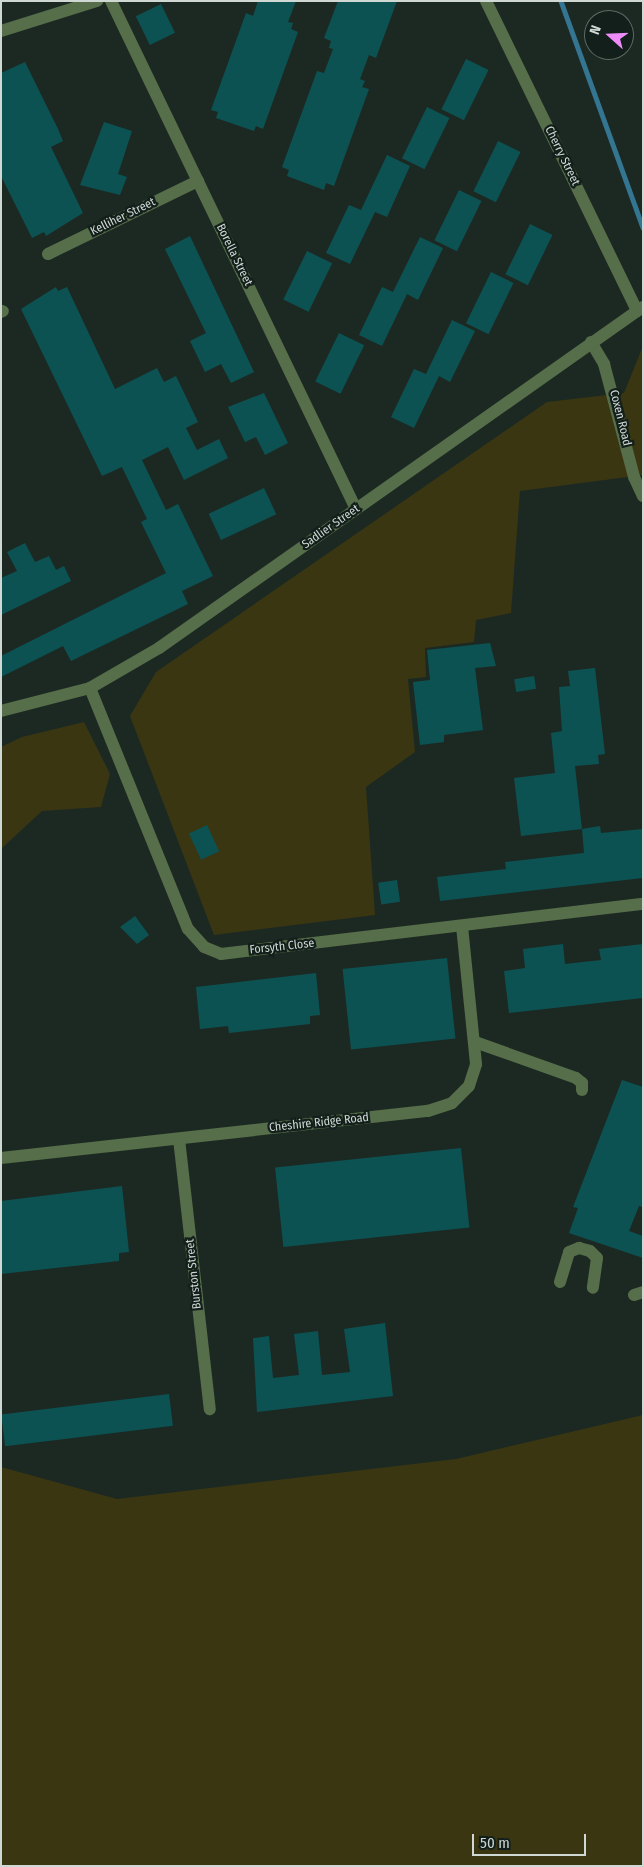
<!DOCTYPE html>
<style>
body{margin:0}
#map{position:relative;width:644px;height:1867px;overflow:hidden;background:#1c2923;font-family:"Fira Sans Condensed",sans-serif}
div>[style]{position:absolute}
.green>*{inset:0;background:#3a3611}
.stream>*{height:4.5px;margin:-2.25px;padding:0 2.25px;transform-origin:2.25px;border-radius:2.25px;background:#347591}
.building>*{inset:0;background:#0d5253;transform-origin:0 0}
.minor>*{height:12px;margin:-6px;padding:0 6px;transform-origin:6px;border-radius:6px;background:#566e49}
span{translate:-50% -50%;white-space:nowrap;text-align:center;line-height:1.15;-webkit-text-stroke:4.5px #121f1a;paint-order:stroke}
.street-label{font-size:12px;color:#d0d8d4}
.frame{position:absolute;inset:0;border:2px solid #d0d8d4;pointer-events:none}
.north{position:absolute;left:584px;top:10px;width:50px;height:50px;box-sizing:border-box;background:#121f1a;border:1px solid #5e6964;border-radius:50%;rotate:290deg;font-size:14px;font-weight:700;line-height:20px;text-align:center;color:#d0d8d4}
.north::after{content:'';display:block;margin:auto;width:18px;height:22px;background:#ed8cf9;clip-path:polygon(50% 0,100% 100%,50% 72%,0 100%)}
.scale{position:absolute;left:472px;top:1834px;width:114px;height:22px;box-sizing:border-box;border:2px solid #d0d8d4;border-top:0;padding-left:6px;font-size:15px;line-height:18px;white-space:nowrap;color:#d0d8d4;-webkit-text-stroke:4px #121f1a;paint-order:stroke}
</style>
<div id="map">
<div class="green">
<i style="clip-path:polygon(643px 346px,643px 475px,520px 491px,511px 613px,476px 620px,474px 642px,425px 648px,426px 677px,408px 679px,415px 752px,366px 787px,375px 915px,214px 935px,130px 716px,156px 672px,547px 402px,624px 393px)"></i>
<i style="clip-path:polygon(84px 722px,110px 774px,101px 807px,42px 811px,1px 849px,1px 747px,22px 737px)"></i>
<i style="clip-path:polygon(643px 1415px,643px 1866px,1px 1866px,1px 1467px,117px 1499px,456px 1459px)"></i>
</div>
<div class="stream">
<i style="left:561px;top:1px;width:241px;rotate:70.1deg"></i>
</div>
<div class="building">
<i style="clip-path:polygon(258px 1px,296px 1px,288px 22px,293px 23px,291px 29px,298px 32px,263px 129px,256px 126px,254px 131px,216px 118px,218px 112px,211px 110px,246px 13px,253px 16px)"></i>
<i style="clip-path:polygon(338px 1px,397px 1px,376px 58px,369px 55px,360px 79px,365px 81px,362px 87px,369px 89px,334px 186px,326px 183px,324px 190px,287px 176px,289px 170px,282px 167px,317px 71px,324px 73px,333px 49px,329px 48px,331px 41px,324px 38px)"></i>
<i style="left:161px;top:4px;width:32px;height:28px;rotate:64deg"></i>
<i style="left:466px;top:59px;width:25px;height:56px;rotate:26deg"></i>
<i style="clip-path:polygon(25px 62px,58px 129px,63px 141px,51px 147px,83px 213px,46px 236px,44px 232px,32px 238px,1px 176px,1px 73px)"></i>
<i style="left:427px;top:107px;width:25px;height:57px;rotate:26deg"></i>
<i style="clip-path:polygon(104px 122px,132px 131px,118px 174px,127px 177px,120px 195px,80px 185px)"></i>
<i style="left:498px;top:141px;width:25px;height:56px;rotate:26deg"></i>
<i style="clip-path:polygon(387px 155px,410px 166px,387px 217px,375px 212px,350px 264px,326px 253px,349px 205px,361px 210px)"></i>
<i style="left:459px;top:190px;width:25px;height:56px;rotate:26deg"></i>
<i style="left:530px;top:224px;width:25px;height:56px;rotate:26deg"></i>
<i style="clip-path:polygon(190px 236px,254px 372px,231px 383px,221px 364px,205px 372px,190px 341px,206px 333px,165px 249px)"></i>
<i style="clip-path:polygon(420px 237px,443px 248px,418px 300px,407px 294px,382px 346px,359px 335px,382px 287px,393px 292px)"></i>
<i style="left:307px;top:251px;width:28px;height:54px;rotate:26deg"></i>
<i style="left:491px;top:272px;width:25px;height:57px;rotate:26deg"></i>
<i style="clip-path:polygon(56px 287px,58px 291px,67px 287px,115px 389px,157px 368px,164px 382px,176px 376px,198px 422px,186px 428px,197px 450px,219px 439px,228px 458px,184px 480px,168px 447px,142px 460px,166px 510px,178px 504px,213px 576px,182px 591px,188px 604px,71px 661px,63px 646px,1px 677px,1px 656px,166px 573px,141px 522px,147px 519px,122px 467px,102px 476px,21px 309px)"></i>
<i style="clip-path:polygon(452px 320px,475px 331px,450px 382px,439px 376px,414px 428px,391px 417px,414px 369px,426px 374px)"></i>
<i style="left:339px;top:333px;width:28px;height:54px;rotate:26deg"></i>
<i style="clip-path:polygon(264px 393px,288px 443px,265px 455px,256px 437px,245px 442px,228px 407px)"></i>
<i style="left:264px;top:488px;width:29px;height:61px;rotate:65deg"></i>
<i style="clip-path:polygon(25px 543px,35px 562px,49px 556px,56px 570px,64px 566px,71px 581px,1px 615px,1px 578px,17px 571px,7px 552px)"></i>
<i style="clip-path:polygon(490px 643px,496px 666px,475px 668px,483px 730px,444px 735px,444px 742px,420px 745px,413px 682px,430px 680px,427px 650px)"></i>
<i style="clip-path:polygon(595px 668px,605px 754px,598px 755px,599px 764px,575px 766px,582px 829px,600px 826px,601px 833px,643px 829px,643px 878px,440px 901px,437px 877px,506px 869px,505px 862px,584px 853px,582px 829px,521px 836px,514px 778px,555px 773px,551px 733px,562px 731px,559px 687px,570px 686px,568px 671px)"></i>
<i style="left:534px;top:676px;width:13px;height:20px;rotate:81deg"></i>
<i style="left:207px;top:825px;width:29px;height:20px;rotate:65deg"></i>
<i style="left:397px;top:880px;width:22px;height:19px;rotate:82deg"></i>
<i style="clip-path:polygon(135px 916px,149px 935px,137px 944px,120px 927px)"></i>
<i style="clip-path:polygon(563px 944px,565px 964px,601px 960px,599px 949px,643px 944px,643px 998px,509px 1013px,504px 971px,525px 968px,523px 949px)"></i>
<i style="left:447px;top:958px;width:81px;height:105px;rotate:84deg"></i>
<i style="clip-path:polygon(316px 973px,320px 1015px,310px 1016px,310px 1024px,229px 1033px,228px 1026px,200px 1029px,196px 987px)"></i>
<i style="clip-path:polygon(622px 1080px,643px 1087px,643px 1207px,639px 1206px,629px 1231px,643px 1236px,643px 1258px,569px 1233px,578px 1208px,573px 1207px)"></i>
<i style="left:461px;top:1148px;width:80px;height:187px;rotate:84deg"></i>
<i style="clip-path:polygon(122px 1186px,129px 1252px,119px 1253px,119px 1261px,1px 1274px,1px 1201px)"></i>
<i style="clip-path:polygon(385px 1323px,393px 1396px,257px 1412px,253px 1338px,269px 1336px,273px 1378px,299px 1375px,294px 1334px,318px 1331px,322px 1375px,350px 1372px,344px 1329px)"></i>
<i style="left:169px;top:1394px;width:32px;height:169px;rotate:83deg"></i>
</div>
<div class="minor">
<i style="left:111px;top:1px;width:564px;rotate:64.25deg"></i>
<i style="left:486px;top:1px;width:345px;rotate:64deg"></i>
<i style="left:1px;top:31px;width:101px;rotate:-17.4deg"></i>
<i style="left:48px;top:254px;width:167px;rotate:-26deg"></i>
<i style="left:1px;top:312px;width:2px;rotate:-27deg"></i>
<i style="left:591px;top:342px;width:26px;rotate:59deg"></i>
<i style="left:604px;top:364px;width:117px;rotate:75.1deg"></i>
<i style="left:634px;top:477px;width:21px;rotate:65deg"></i>
<i style="left:90px;top:688px;width:260px;rotate:67.9deg"></i>
<i style="left:188px;top:929px;width:24px;rotate:48deg"></i>
<i style="left:204px;top:947px;width:18px;rotate:22deg"></i>
<i style="left:221px;top:954px;width:425px;rotate:-6.8deg"></i>
<i style="left:1px;top:711px;width:92px;rotate:-14.5deg"></i>
<i style="left:90px;top:688px;width:80px;rotate:-30.1deg"></i>
<i style="left:159px;top:648px;width:592px;rotate:-35.17deg"></i>
<i style="left:475px;top:1042px;width:107px;rotate:19.6deg"></i>
<i style="left:576px;top:1078px;width:8px;rotate:40deg"></i>
<i style="left:582px;top:1083px;width:7px;rotate:90deg"></i>
<i style="left:179px;top:1139px;width:272px;rotate:83.5deg"></i>
<i style="left:1px;top:1158px;width:430px;rotate:-6.3deg"></i>
<i style="left:428px;top:1111px;width:25px;rotate:-18deg"></i>
<i style="left:452px;top:1103px;width:24px;rotate:-45deg"></i>
<i style="left:469px;top:1086px;width:23px;rotate:-72deg"></i>
<i style="left:476px;top:1064px;width:138px;rotate:-95.8deg"></i>
<i style="left:560px;top:1282px;width:31px;rotate:-73deg"></i>
<i style="left:569px;top:1252px;width:11px;rotate:-22deg"></i>
<i style="left:579px;top:1248px;width:11px;rotate:15deg"></i>
<i style="left:590px;top:1251px;width:10px;rotate:45deg"></i>
<i style="left:597px;top:1258px;width:30px;rotate:98deg"></i>
<i style="left:634px;top:1295px;width:9px;rotate:-18deg"></i>
</div>
<div class="street-label">
<span style="left:562px;top:156px;rotate:64deg">Cherry Street</span>
<span style="left:123px;top:217px;rotate:-26deg">Kelliher Street</span>
<span style="left:234px;top:255px;rotate:64deg">Borella Street</span>
<span style="left:620px;top:418px;rotate:76deg">Coxen Road</span>
<span style="left:331px;top:527px;rotate:-35deg">Sadlier Street</span>
<span style="left:282px;top:947px;rotate:-6deg">Forsyth Close</span>
<span style="left:319px;top:1123px;rotate:-6deg">Cheshire Ridge Road</span>
<span style="left:194px;top:1274px;rotate:-96deg">Burston Street</span>
</div>
<div class="frame"></div>
<div class="north">N</div>
<div class="scale">50 m</div>
</div>
